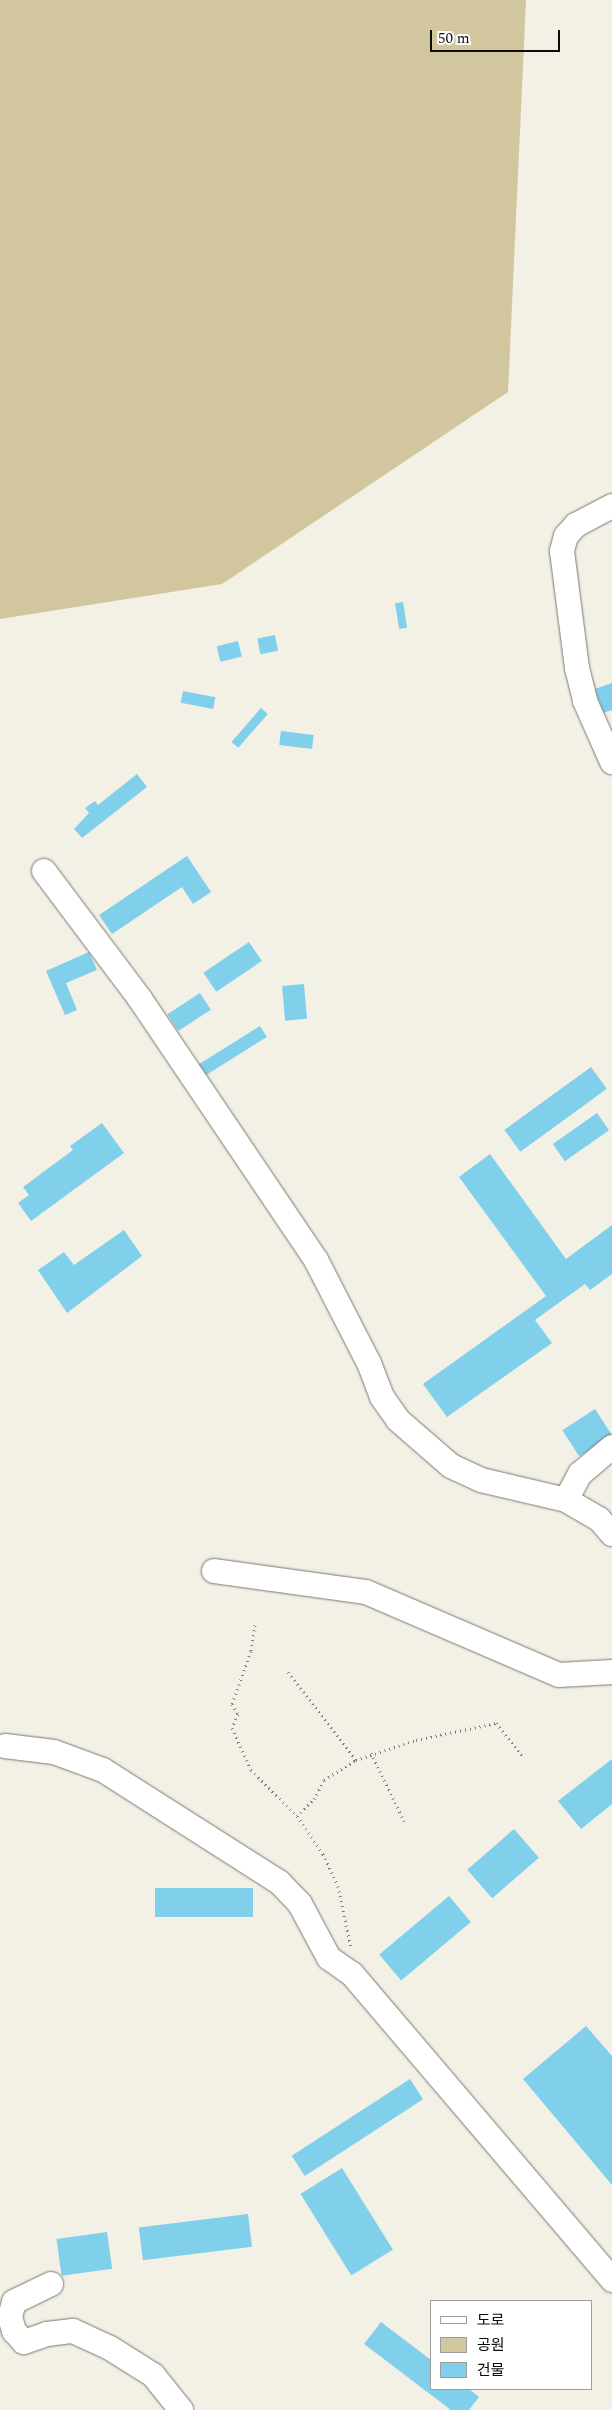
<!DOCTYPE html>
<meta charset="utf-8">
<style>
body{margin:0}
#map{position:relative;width:612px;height:2410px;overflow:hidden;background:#f3f0e6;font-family:Spectral,"Noto Sans KR",serif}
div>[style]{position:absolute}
.green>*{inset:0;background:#d1c69d}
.building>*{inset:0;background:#80cfeb;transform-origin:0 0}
.path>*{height:3px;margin-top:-1.5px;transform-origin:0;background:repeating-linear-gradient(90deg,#7f7d77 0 1px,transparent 0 5px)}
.roads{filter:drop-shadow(0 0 1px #7b7870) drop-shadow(0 0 1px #7b7870)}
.minor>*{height:24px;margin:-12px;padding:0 12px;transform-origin:12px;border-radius:12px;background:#fff}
span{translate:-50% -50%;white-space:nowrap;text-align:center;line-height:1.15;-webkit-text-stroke:4px #fff;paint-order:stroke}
.legend{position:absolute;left:430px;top:2300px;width:162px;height:90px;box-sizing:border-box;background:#fff;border:1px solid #9e9d9c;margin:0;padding:6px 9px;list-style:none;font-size:15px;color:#0c0b08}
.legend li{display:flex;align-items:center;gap:10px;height:25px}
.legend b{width:25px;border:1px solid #9e9d9c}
.scale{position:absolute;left:430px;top:30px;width:130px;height:22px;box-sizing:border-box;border:2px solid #0c0b08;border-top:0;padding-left:6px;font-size:15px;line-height:18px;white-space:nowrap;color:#0c0b08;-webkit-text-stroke:4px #fff;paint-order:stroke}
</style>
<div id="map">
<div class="green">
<i style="clip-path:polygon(0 0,526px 0,508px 392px,222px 584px,0 619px)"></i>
</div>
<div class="building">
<i style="left:403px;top:602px;width:26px;height:8px;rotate:81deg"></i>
<i style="left:275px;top:635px;width:16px;height:18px;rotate:79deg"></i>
<i style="left:238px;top:641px;width:16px;height:22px;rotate:76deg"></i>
<i style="clip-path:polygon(612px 683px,612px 710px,603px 713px,595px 689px)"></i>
<i style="left:183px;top:691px;width:33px;height:12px;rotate:11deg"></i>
<i style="left:261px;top:708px;width:9px;height:45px;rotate:41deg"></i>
<i style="left:281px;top:731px;width:33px;height:14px;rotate:7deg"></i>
<i style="clip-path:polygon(137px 774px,147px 787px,82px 838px,74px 829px,89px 813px,85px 808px,95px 801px,98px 805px)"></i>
<i style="clip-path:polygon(187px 856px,211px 892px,193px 904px,182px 887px,112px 934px,99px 915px)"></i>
<i style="left:249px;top:942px;width:23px;height:55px;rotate:56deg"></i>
<i style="clip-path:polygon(89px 952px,97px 970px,66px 983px,77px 1010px,65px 1015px,46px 971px)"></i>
<i style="left:304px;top:984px;width:35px;height:22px;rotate:85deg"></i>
<i style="left:200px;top:993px;width:20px;height:39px;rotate:57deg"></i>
<i style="left:260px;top:1026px;width:13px;height:72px;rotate:58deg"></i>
<i style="left:591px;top:1067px;width:27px;height:107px;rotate:54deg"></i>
<i style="left:597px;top:1113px;width:21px;height:54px;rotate:55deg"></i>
<i style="clip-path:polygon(102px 1123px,124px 1153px,31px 1221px,18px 1203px,29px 1195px,23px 1187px,73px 1150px,70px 1146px)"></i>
<i style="clip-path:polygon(490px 1154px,566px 1259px,612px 1225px,612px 1274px,590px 1290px,585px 1284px,535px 1320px,552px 1343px,447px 1417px,423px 1384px,546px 1296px,459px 1177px)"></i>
<i style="clip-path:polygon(124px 1230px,142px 1256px,67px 1313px,38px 1270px,64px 1252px,74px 1265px)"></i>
<i style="left:595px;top:1409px;width:31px;height:39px;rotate:57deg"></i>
<i style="clip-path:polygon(612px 1759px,612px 1804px,581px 1829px,558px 1801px)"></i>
<i style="left:514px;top:1829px;width:38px;height:62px;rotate:49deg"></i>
<i style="left:253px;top:1888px;width:29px;height:98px;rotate:90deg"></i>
<i style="left:449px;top:1896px;width:34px;height:91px;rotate:50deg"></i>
<i style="clip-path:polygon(586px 2026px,612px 2056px,612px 2185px,523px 2079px)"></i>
<i style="left:410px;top:2079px;width:24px;height:141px;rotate:57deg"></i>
<i style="left:342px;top:2168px;width:96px;height:49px;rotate:58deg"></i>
<i style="left:248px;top:2214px;width:33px;height:110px;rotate:83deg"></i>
<i style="left:107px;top:2232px;width:37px;height:51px;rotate:82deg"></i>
<i style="clip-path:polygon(381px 2322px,431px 2360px,431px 2389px,469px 2389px,479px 2397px,469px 2410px,451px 2410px,364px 2344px)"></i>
</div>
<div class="path">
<i style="left:255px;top:1625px;width:26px;rotate:99deg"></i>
<i style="left:251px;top:1651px;width:56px;rotate:109.7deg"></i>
<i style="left:232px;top:1704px;width:12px;rotate:59deg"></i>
<i style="left:238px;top:1714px;width:15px;rotate:113deg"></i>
<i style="left:232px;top:1728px;width:46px;rotate:65.7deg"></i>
<i style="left:251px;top:1770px;width:65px;rotate:45deg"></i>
<i style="left:297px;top:1816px;width:46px;rotate:55.6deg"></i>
<i style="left:323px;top:1854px;width:35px;rotate:65deg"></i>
<i style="left:338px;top:1886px;width:63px;rotate:78.2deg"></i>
<i style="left:288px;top:1672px;width:111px;rotate:52.3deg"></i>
<i style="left:371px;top:1753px;width:76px;rotate:64.1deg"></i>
<i style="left:297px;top:1816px;width:24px;rotate:-45deg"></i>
<i style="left:314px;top:1799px;width:21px;rotate:-62deg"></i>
<i style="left:324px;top:1780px;width:38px;rotate:-32deg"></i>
<i style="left:356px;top:1760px;width:63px;rotate:-18.4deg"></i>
<i style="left:416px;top:1740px;width:82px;rotate:-12deg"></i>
<i style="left:496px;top:1723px;width:43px;rotate:51.5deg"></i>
</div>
<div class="roads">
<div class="minor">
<i style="left:612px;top:506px;width:41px;rotate:152.2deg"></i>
<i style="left:576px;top:525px;width:15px;rotate:132deg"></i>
<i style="left:566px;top:536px;width:16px;rotate:105deg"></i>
<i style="left:562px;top:551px;width:118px;rotate:82.7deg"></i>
<i style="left:577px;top:668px;width:34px;rotate:76deg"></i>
<i style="left:585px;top:701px;width:67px;rotate:66.1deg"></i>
<i style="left:44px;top:871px;width:160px;rotate:53.1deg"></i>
<i style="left:140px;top:999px;width:315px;rotate:56deg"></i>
<i style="left:316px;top:1260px;width:116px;rotate:62.8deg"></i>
<i style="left:369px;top:1363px;width:36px;rotate:69deg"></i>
<i style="left:382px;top:1397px;width:28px;rotate:55deg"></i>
<i style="left:398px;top:1420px;width:70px;rotate:41deg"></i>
<i style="left:451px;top:1466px;width:33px;rotate:25deg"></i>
<i style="left:481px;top:1480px;width:87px;rotate:13.2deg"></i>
<i style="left:566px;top:1500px;width:38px;rotate:30deg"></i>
<i style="left:599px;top:1519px;width:20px;rotate:49deg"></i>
<i style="left:566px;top:1500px;width:30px;rotate:-62deg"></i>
<i style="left:580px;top:1474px;width:42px;rotate:-40.2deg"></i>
<i style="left:214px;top:1571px;width:153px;rotate:7.9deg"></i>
<i style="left:366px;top:1592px;width:210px;rotate:23.3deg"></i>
<i style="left:559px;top:1675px;width:53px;rotate:-3.2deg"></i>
<i style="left:5px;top:1746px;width:49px;rotate:7deg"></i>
<i style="left:54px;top:1752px;width:52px;rotate:20.2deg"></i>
<i style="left:103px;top:1770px;width:209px;rotate:32.5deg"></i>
<i style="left:279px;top:1882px;width:30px;rotate:46deg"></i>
<i style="left:300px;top:1904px;width:61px;rotate:61.8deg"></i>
<i style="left:329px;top:1958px;width:28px;rotate:35deg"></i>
<i style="left:352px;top:1974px;width:402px;rotate:49.6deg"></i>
<i style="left:51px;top:2284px;width:41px;rotate:154.1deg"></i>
<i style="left:14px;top:2302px;width:16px;rotate:105deg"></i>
<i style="left:10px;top:2317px;width:15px;rotate:74deg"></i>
<i style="left:14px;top:2331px;width:15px;rotate:48deg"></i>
<i style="left:24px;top:2342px;width:24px;rotate:-19deg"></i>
<i style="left:47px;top:2334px;width:26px;rotate:-7deg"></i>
<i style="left:73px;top:2331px;width:41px;rotate:24.7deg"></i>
<i style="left:110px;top:2348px;width:51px;rotate:32.1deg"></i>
<i style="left:153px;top:2375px;width:45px;rotate:51.3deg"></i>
</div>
</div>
<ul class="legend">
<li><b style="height:6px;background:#fff"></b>도로</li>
<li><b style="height:14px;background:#d1c69d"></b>공원</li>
<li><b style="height:14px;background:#80cfeb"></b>건물</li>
</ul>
<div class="scale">50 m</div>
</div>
